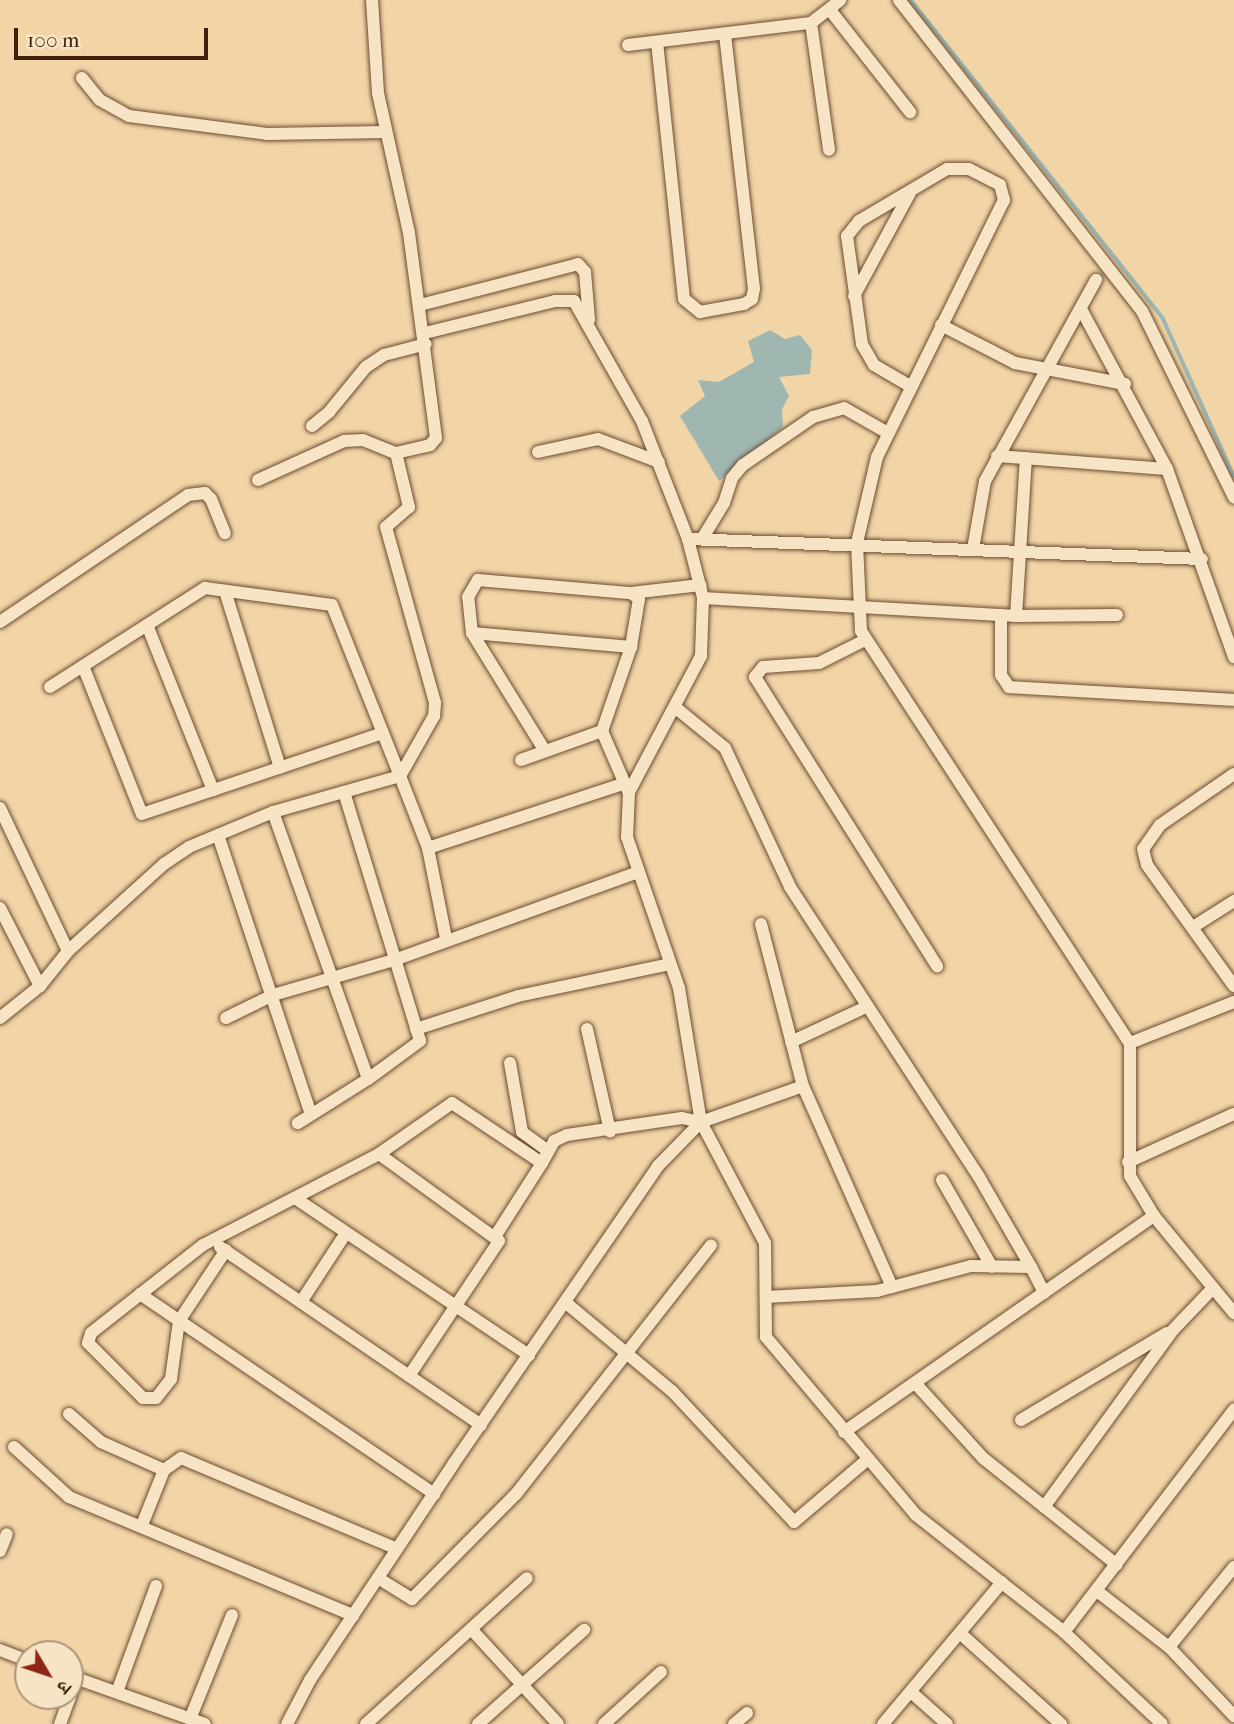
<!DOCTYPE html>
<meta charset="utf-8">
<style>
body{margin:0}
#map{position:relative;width:1234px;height:1724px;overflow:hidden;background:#f2d5a6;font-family:"IM FELL French Canon","Noto Serif Devanagari",serif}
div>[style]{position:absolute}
.water>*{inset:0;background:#9fb6b1}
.stream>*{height:3.5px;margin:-1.75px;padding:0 1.75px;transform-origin:1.75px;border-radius:1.75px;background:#9fb6b1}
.roads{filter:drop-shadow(0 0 2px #6b4c32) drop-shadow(0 0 2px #6b4c32)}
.minor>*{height:12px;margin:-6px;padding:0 6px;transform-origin:6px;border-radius:6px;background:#f7e4c5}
span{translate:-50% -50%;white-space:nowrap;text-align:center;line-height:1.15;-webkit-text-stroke:6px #f7e4c5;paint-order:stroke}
.north{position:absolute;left:14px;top:1640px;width:70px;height:70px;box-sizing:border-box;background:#f7e4c5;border:2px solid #ad957b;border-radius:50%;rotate:129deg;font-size:19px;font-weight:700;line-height:28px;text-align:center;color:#3e1f0c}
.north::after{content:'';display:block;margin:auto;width:24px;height:32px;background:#8f2418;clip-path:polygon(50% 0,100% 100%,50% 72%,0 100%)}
.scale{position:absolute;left:14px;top:28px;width:194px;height:32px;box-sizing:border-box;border:4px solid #3e1f0c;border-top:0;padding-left:9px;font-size:21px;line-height:24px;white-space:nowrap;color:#3e1f0c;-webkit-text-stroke:5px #f7e4c5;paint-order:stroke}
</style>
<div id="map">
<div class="water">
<i style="clip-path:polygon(770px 330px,785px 339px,800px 335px,812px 350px,810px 374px,779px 377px,789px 396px,782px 409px,783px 427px,719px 481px,680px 416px,705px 396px,698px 380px,719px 382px,754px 362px,748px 341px)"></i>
</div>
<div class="stream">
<i style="left:911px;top:0;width:406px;rotate:51.6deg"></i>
<i style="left:1163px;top:318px;width:173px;rotate:65.8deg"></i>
</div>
<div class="roads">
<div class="minor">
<i style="left:899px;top:0;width:395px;rotate:52deg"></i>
<i style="left:1142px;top:311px;width:208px;rotate:63.7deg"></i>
<i style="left:830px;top:10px;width:130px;rotate:51.9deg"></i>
<i style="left:811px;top:23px;width:128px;rotate:81.9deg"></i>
<i style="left:657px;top:42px;width:258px;rotate:84deg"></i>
<i style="left:684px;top:299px;width:21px;rotate:39deg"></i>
<i style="left:700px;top:312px;width:45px;rotate:-10.3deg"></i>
<i style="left:744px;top:304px;width:9px;rotate:-32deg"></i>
<i style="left:752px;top:299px;width:10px;rotate:-79deg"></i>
<i style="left:754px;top:289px;width:257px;rotate:-96.5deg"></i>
<i style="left:628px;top:45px;width:184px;rotate:-6.9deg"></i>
<i style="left:811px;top:23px;width:37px;rotate:-38deg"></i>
<i style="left:82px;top:78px;width:28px;rotate:51deg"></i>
<i style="left:100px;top:100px;width:33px;rotate:29deg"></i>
<i style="left:129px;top:116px;width:139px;rotate:7.4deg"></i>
<i style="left:267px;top:134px;width:118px;rotate:-1deg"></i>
<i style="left:854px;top:296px;width:117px;rotate:-61.5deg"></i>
<i style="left:420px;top:305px;width:163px;rotate:-14.5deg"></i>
<i style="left:578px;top:264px;width:11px;rotate:49deg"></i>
<i style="left:585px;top:272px;width:48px;rotate:85.2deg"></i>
<i style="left:1081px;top:309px;width:182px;rotate:61.7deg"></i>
<i style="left:1167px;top:469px;width:200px;rotate:70.4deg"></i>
<i style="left:941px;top:325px;width:83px;rotate:27.2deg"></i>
<i style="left:1015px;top:363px;width:112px;rotate:10.8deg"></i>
<i style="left:425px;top:333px;width:134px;rotate:-13.8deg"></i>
<i style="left:555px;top:301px;width:19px"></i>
<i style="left:574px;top:301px;width:138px;rotate:60.5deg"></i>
<i style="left:642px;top:421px;width:127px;rotate:68.7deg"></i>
<i style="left:688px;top:539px;width:61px;rotate:75.7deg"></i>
<i style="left:703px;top:598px;width:58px;rotate:92deg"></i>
<i style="left:701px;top:656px;width:154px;rotate:117.9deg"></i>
<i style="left:629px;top:792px;width:45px;rotate:92.5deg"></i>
<i style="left:627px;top:837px;width:160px;rotate:71deg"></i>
<i style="left:679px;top:988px;width:136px;rotate:80.7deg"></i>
<i style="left:701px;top:1122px;width:137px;rotate:62.1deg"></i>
<i style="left:765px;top:1243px;width:94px;rotate:89.4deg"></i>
<i style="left:766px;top:1337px;width:233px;rotate:49.9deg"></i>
<i style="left:916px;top:1515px;width:189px;rotate:38.3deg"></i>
<i style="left:1064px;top:1632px;width:134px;rotate:43.2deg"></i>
<i style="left:910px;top:386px;width:42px;rotate:-149.7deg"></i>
<i style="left:874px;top:365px;width:24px;rotate:-120deg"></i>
<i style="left:862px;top:344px;width:109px;rotate:-97.9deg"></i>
<i style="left:847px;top:236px;width:19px;rotate:-51deg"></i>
<i style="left:859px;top:221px;width:102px;rotate:-30.6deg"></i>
<i style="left:947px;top:169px;width:22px"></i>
<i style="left:969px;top:169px;width:35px;rotate:27deg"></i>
<i style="left:1000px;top:185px;width:16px;rotate:75deg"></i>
<i style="left:1004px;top:200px;width:287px;rotate:116.3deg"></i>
<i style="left:877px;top:457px;width:88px;rotate:103.1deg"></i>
<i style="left:857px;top:543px;width:88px;rotate:87.4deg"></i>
<i style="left:861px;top:631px;width:492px;rotate:56.9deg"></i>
<i style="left:1130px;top:1043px;width:133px;rotate:90deg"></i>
<i style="left:1130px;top:1176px;width:47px;rotate:59deg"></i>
<i style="left:1154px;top:1216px;width:126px;rotate:50.5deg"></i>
<i style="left:312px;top:426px;width:22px;rotate:-39deg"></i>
<i style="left:329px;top:412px;width:58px;rotate:-50.6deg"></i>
<i style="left:366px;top:367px;width:22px;rotate:-34deg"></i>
<i style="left:384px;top:355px;width:43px;rotate:-14.7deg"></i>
<i style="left:538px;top:452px;width:61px;rotate:-12.2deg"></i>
<i style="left:598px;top:439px;width:65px;rotate:20.7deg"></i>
<i style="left:396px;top:453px;width:56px;rotate:76.5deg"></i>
<i style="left:409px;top:507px;width:30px;rotate:139deg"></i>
<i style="left:386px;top:527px;width:183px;rotate:74.4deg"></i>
<i style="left:435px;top:703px;width:13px;rotate:94deg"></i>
<i style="left:434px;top:716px;width:69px;rotate:119.5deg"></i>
<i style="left:997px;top:456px;width:170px;rotate:4.4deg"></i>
<i style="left:258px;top:480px;width:94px;rotate:-24.4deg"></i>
<i style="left:344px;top:441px;width:19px;rotate:-3deg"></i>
<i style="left:363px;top:440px;width:35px;rotate:22deg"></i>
<i style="left:396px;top:453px;width:35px;rotate:-13deg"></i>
<i style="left:430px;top:445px;width:9px;rotate:-49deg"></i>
<i style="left:436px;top:438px;width:207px;rotate:-97.5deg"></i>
<i style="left:409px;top:233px;width:143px;rotate:-102.5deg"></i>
<i style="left:378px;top:93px;width:93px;rotate:-93.7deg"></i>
<i style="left:688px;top:539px;width:514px;rotate:2.23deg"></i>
<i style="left:702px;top:539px;width:42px;rotate:-58.6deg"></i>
<i style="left:724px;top:503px;width:26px;rotate:-72deg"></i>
<i style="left:732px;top:478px;width:17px;rotate:-50deg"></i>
<i style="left:743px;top:465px;width:85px;rotate:-34.4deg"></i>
<i style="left:813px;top:417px;width:32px;rotate:-16deg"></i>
<i style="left:844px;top:408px;width:51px;rotate:29.6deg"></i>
<i style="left:973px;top:549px;width:69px;rotate:-80deg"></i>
<i style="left:985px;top:481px;width:230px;rotate:-61.1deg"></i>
<i style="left:225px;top:591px;width:185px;rotate:72.7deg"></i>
<i style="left:631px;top:593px;width:70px;rotate:-6.5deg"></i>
<i style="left:703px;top:598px;width:314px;rotate:3.3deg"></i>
<i style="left:1016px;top:616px;width:101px;rotate:-0.6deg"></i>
<i style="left:1001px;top:615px;width:60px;rotate:90deg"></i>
<i style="left:1001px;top:675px;width:14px;rotate:56deg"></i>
<i style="left:1009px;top:687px;width:225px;rotate:3.3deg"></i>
<i style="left:1016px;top:616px;width:158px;rotate:-86.4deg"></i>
<i style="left:0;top:622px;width:227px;rotate:-34deg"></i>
<i style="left:188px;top:495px;width:17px;rotate:-7deg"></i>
<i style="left:205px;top:493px;width:8px;rotate:45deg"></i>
<i style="left:211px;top:499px;width:37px;rotate:68deg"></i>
<i style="left:147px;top:625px;width:178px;rotate:68.2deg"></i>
<i style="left:472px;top:633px;width:160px;rotate:5deg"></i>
<i style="left:865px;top:640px;width:51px;rotate:153.4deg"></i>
<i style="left:819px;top:663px;width:56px;rotate:175.9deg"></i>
<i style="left:763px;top:667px;width:13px;rotate:129deg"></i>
<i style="left:755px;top:677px;width:342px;rotate:57.8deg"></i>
<i style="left:83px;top:666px;width:159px;rotate:68.3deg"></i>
<i style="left:142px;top:814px;width:254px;rotate:-18.6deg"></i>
<i style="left:50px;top:687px;width:184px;rotate:-32.6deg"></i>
<i style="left:205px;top:588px;width:128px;rotate:7.6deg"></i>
<i style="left:332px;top:605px;width:184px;rotate:68.3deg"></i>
<i style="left:676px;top:708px;width:63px;rotate:39.2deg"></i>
<i style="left:725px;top:748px;width:153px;rotate:64.9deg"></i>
<i style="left:790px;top:887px;width:346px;rotate:56.9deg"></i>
<i style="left:979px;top:1177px;width:104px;rotate:60deg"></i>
<i style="left:545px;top:751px;width:139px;rotate:-121.7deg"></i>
<i style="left:472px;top:633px;width:36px;rotate:-96deg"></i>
<i style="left:468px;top:597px;width:20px;rotate:-60deg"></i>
<i style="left:478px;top:580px;width:154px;rotate:4.9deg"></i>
<i style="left:631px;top:593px;width:10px;rotate:37deg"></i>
<i style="left:639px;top:599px;width:49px;rotate:99.5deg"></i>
<i style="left:631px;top:647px;width:89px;rotate:109deg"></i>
<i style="left:602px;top:731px;width:65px;rotate:66.6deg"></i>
<i style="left:521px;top:760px;width:86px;rotate:-19.7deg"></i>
<i style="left:1234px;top:774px;width:90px;rotate:145.4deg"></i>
<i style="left:1160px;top:825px;width:29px;rotate:125deg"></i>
<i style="left:1143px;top:849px;width:16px;rotate:76deg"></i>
<i style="left:1147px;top:865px;width:149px;rotate:54.3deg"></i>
<i style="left:344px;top:792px;width:260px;rotate:73deg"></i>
<i style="left:420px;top:1041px;width:64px;rotate:143.8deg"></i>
<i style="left:0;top:808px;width:158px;rotate:64.6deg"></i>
<i style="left:273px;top:812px;width:283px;rotate:70.4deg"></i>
<i style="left:368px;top:1079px;width:83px;rotate:147.8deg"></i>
<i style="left:218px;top:835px;width:292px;rotate:71.6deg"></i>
<i style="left:428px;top:848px;width:92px;rotate:78.7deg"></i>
<i style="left:0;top:908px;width:88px;rotate:62.9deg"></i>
<i style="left:761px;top:924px;width:167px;rotate:75.5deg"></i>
<i style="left:803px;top:1086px;width:220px;rotate:66.1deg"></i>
<i style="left:1193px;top:927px;width:49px;rotate:-32.4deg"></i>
<i style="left:0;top:1018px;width:51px;rotate:-38.7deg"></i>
<i style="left:40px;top:986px;width:45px;rotate:-51.3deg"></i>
<i style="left:68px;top:951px;width:130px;rotate:-42.2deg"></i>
<i style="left:164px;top:864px;width:30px;rotate:-34deg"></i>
<i style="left:189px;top:847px;width:91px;rotate:-22.6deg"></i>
<i style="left:273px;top:812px;width:132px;rotate:-15.8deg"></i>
<i style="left:400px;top:776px;width:77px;rotate:68.7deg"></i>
<i style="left:428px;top:848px;width:205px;rotate:-18.2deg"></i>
<i style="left:226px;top:1018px;width:52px;rotate:-26.1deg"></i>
<i style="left:273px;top:995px;width:126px;rotate:-16.1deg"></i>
<i style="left:394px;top:960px;width:257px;rotate:-19.8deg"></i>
<i style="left:416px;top:1029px;width:107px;rotate:-17.9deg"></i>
<i style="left:518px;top:996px;width:155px;rotate:-11.9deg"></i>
<i style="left:587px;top:1029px;width:105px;rotate:77.3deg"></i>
<i style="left:791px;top:1042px;width:83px;rotate:-25deg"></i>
<i style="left:1130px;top:1043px;width:112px;rotate:-21.5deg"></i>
<i style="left:510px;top:1063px;width:70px;rotate:80.1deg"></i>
<i style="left:522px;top:1132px;width:32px;rotate:36deg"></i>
<i style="left:379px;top:1154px;width:89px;rotate:-34.9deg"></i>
<i style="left:452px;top:1103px;width:108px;rotate:33.7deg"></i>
<i style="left:542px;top:1163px;width:25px;rotate:-61deg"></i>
<i style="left:554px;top:1141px;width:14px;rotate:-25deg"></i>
<i style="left:567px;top:1135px;width:116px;rotate:-8.4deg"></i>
<i style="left:682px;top:1118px;width:19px;rotate:12deg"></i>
<i style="left:1128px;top:1162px;width:116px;rotate:-24.4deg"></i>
<i style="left:942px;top:1180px;width:100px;rotate:60.1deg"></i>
<i style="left:295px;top:1198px;width:282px;rotate:33.9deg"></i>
<i style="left:496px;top:1235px;width:85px;rotate:-57.4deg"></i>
<i style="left:220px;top:1247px;width:316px;rotate:34.3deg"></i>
<i style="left:226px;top:1250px;width:85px;rotate:123.5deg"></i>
<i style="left:179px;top:1321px;width:59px;rotate:97.9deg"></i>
<i style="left:171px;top:1379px;width:24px;rotate:128deg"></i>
<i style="left:156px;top:1398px;width:13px;rotate:180deg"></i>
<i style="left:143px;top:1398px;width:78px;rotate:-135deg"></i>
<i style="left:88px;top:1343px;width:10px;rotate:-73deg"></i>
<i style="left:91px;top:1333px;width:142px;rotate:-38.2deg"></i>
<i style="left:203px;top:1245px;width:198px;rotate:-27.3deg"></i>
<i style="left:379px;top:1154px;width:148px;rotate:35.9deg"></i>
<i style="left:499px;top:1241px;width:162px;rotate:123.7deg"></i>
<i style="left:140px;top:1294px;width:356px;rotate:34.2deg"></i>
<i style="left:766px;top:1297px;width:111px;rotate:-3.1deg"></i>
<i style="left:877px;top:1291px;width:97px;rotate:-14.9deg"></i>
<i style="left:971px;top:1266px;width:60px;rotate:1deg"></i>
<i style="left:1031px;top:1267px;width:29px;rotate:63deg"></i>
<i style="left:301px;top:1302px;width:82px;rotate:-56.9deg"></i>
<i style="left:565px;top:1302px;width:139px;rotate:39.8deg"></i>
<i style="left:672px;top:1391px;width:179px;rotate:47deg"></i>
<i style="left:794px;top:1522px;width:97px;rotate:-40.4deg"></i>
<i style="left:915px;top:1383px;width:101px;rotate:47.8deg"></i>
<i style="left:983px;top:1458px;width:171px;rotate:38.6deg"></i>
<i style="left:69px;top:1414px;width:43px;rotate:41.2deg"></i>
<i style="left:101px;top:1442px;width:69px;rotate:24deg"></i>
<i style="left:164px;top:1470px;width:21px;rotate:-35deg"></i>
<i style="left:181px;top:1458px;width:234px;rotate:22.8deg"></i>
<i style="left:1021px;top:1420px;width:170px;rotate:-30.8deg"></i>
<i style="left:844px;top:1432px;width:378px;rotate:-34.9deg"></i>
<i style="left:14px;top:1447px;width:74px;rotate:42.3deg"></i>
<i style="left:69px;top:1497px;width:308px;rotate:22.6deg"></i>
<i style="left:1044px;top:1507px;width:219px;rotate:-53.9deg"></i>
<i style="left:1173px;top:1330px;width:58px;rotate:-46.4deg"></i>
<i style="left:142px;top:1525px;width:59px;rotate:-68.2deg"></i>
<i style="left:0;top:1551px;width:18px;rotate:-68deg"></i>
<i style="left:378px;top:1578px;width:40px;rotate:32deg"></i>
<i style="left:412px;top:1599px;width:148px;rotate:-45.3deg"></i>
<i style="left:516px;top:1494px;width:316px;rotate:-51.9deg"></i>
<i style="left:1097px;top:1591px;width:91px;rotate:37.9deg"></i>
<i style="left:1169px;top:1647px;width:95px;rotate:46.7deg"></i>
<i style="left:472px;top:1630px;width:127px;rotate:47.5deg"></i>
<i style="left:1064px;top:1632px;width:280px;rotate:-52.6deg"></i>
<i style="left:961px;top:1634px;width:135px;rotate:42deg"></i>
<i style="left:1169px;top:1647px;width:103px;rotate:-50.9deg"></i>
<i style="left:0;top:1650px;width:30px;rotate:21deg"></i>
<i style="left:70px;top:1676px;width:143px;rotate:19.6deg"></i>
<i style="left:117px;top:1692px;width:113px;rotate:-69.8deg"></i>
<i style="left:911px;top:1692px;width:48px;rotate:41.6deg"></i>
<i style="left:190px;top:1719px;width:112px;rotate:-68deg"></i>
<i style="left:60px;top:1724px;width:49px;rotate:-69.7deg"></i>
<i style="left:287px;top:1724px;width:50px;rotate:-62.4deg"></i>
<i style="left:310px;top:1680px;width:260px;rotate:-56.4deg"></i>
<i style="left:454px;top:1463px;width:360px;rotate:-55.5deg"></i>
<i style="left:658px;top:1166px;width:62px;rotate:-45.7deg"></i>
<i style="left:701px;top:1122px;width:108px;rotate:-19.4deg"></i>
<i style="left:366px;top:1724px;width:217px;rotate:-42.2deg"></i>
<i style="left:478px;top:1724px;width:142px;rotate:-41.6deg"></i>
<i style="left:604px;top:1724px;width:77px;rotate:-42.4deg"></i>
<i style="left:734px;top:1724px;width:17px;rotate:-40deg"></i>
<i style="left:883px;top:1724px;width:185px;rotate:-50deg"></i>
</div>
</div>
<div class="north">उ</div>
<div class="scale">100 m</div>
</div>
